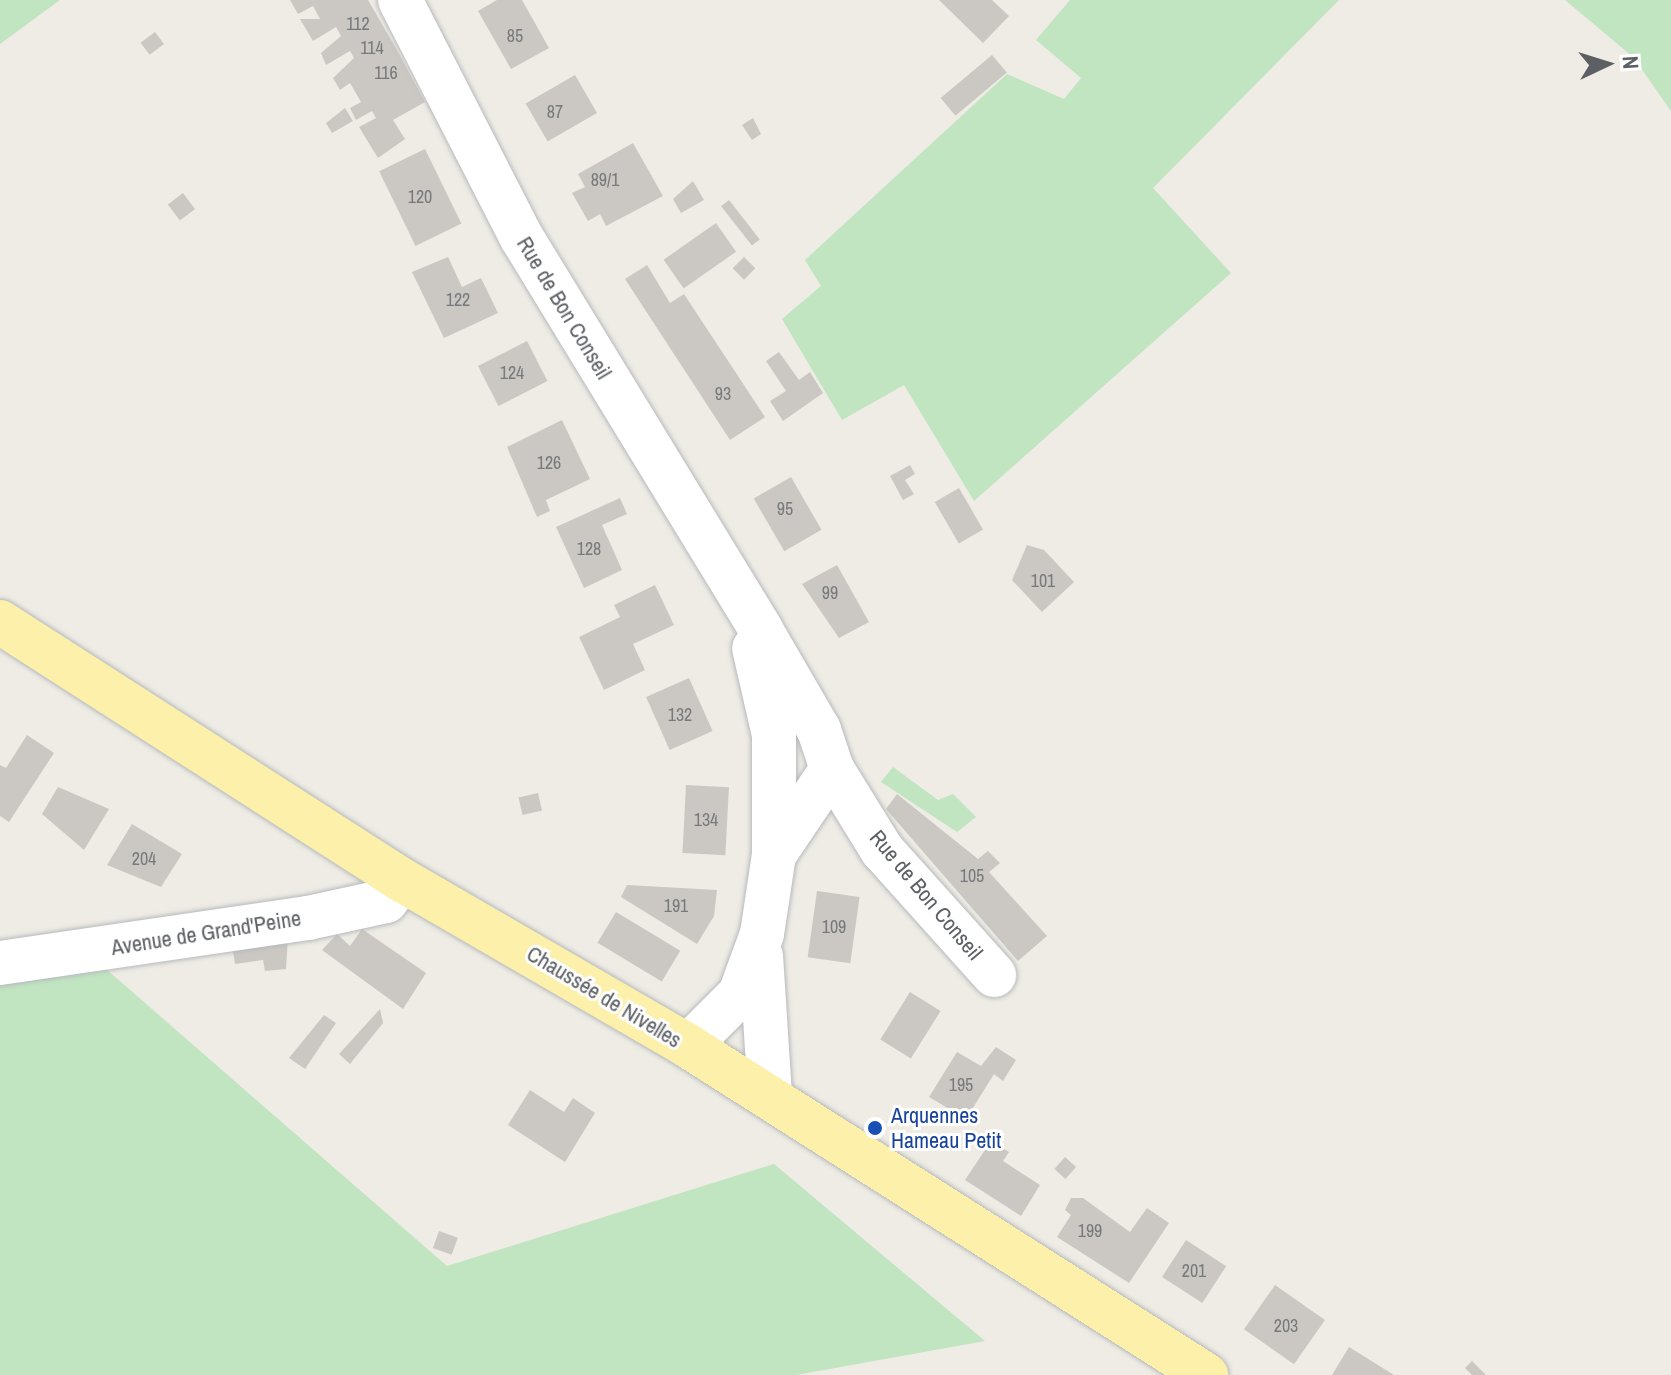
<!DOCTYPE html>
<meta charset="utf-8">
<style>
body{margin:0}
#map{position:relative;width:1671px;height:1375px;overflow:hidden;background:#eeece4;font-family:"Archivo Narrow",sans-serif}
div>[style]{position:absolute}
.green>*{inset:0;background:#c1e4c1}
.building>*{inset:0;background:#cbc8c3;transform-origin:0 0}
.roads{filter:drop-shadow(0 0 2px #b6b9bd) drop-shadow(0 0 2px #b6b9bd)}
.minor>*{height:44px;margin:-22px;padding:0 22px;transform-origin:22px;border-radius:22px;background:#fff}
.major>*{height:44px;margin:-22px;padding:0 22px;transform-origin:22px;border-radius:22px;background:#fcf0aa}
.dots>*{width:22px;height:22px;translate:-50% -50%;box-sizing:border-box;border:4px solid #fff;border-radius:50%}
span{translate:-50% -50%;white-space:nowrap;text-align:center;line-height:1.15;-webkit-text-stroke:6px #fff;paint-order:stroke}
.number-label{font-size:18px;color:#78797c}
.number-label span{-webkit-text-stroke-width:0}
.street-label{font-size:22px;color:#5c5f64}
.transit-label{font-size:22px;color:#164399}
.left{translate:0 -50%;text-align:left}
.north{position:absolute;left:1567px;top:24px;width:80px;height:80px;-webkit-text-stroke:6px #fff;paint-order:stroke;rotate:86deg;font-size:22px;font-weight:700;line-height:32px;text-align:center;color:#5c5f64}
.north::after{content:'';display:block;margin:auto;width:28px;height:36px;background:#5c5f64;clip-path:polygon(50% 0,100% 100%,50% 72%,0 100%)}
</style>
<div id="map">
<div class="green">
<i style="clip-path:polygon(0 0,60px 0,0 44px)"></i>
<i style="clip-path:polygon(1070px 0,1339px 0,1153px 188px,1231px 273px,974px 501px,904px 385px,842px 420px,782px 319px,821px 286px,805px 260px,1007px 74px,1064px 99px,1081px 78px,1036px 40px)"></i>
<i style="clip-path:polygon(1565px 0,1671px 0,1671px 111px,1633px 57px)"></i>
<i style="clip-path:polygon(893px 767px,938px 800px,953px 794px,976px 817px,957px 832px,881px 782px)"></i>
<i style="clip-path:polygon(98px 962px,447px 1266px,774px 1164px,985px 1341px,796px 1375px,0 1375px,0 977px)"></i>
</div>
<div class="building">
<i style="clip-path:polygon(290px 0,368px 0,397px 50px,425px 102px,393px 120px,405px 139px,378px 158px,359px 127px,376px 118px,372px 111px,356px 120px,350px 108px,361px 102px,350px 83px,340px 90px,333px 78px,354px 58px,350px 51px,326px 65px,321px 53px,341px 36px,336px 27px,313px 41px,300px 19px,320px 19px,313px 6px,298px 14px)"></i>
<i style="clip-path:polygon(497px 0,522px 0,549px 48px,511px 69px,478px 11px)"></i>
<i style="clip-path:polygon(939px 0,992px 0,1009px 16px,983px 43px)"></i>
<i style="left:155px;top:32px;width:15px;height:18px;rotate:53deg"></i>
<i style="left:992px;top:55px;width:23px;height:67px;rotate:50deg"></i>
<i style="left:575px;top:75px;width:44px;height:57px;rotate:60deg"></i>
<i style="clip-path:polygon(345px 108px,353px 121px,332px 133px,326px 123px)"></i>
<i style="clip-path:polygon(753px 118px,761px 134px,752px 140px,742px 125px)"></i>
<i style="clip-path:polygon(633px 143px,663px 196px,606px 226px,600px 214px,588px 221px,572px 193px,585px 187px,578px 174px)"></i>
<i style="left:425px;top:149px;width:83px;height:51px;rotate:64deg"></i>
<i style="clip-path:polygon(693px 181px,704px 200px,681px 213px,673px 199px)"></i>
<i style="left:183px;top:193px;width:20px;height:19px;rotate:53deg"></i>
<i style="left:729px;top:200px;width:50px;height:10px;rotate:52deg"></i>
<i style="left:716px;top:223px;width:35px;height:64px;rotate:55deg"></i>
<i style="clip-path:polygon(448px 257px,462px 287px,481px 278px,498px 313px,444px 338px,412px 272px)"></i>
<i style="left:744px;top:257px;width:16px;height:16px;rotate:45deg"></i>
<i style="clip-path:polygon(647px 265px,670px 303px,684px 294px,765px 417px,730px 440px,625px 279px)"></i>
<i style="left:527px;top:341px;width:45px;height:55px;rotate:63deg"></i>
<i style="clip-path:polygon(779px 352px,799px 380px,810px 372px,823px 393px,783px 421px,770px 401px,786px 391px,766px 361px)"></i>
<i style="clip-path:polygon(562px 420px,590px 479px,546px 500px,550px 511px,537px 517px,507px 447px)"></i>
<i style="clip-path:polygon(910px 465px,915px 474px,905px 480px,914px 494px,903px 500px,890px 476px)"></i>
<i style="left:791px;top:477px;width:61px;height:43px;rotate:60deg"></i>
<i style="left:959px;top:488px;width:48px;height:28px;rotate:60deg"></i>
<i style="clip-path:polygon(620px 498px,627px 514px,602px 525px,622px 570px,584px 588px,556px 527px)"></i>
<i style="clip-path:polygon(1027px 545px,1044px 550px,1074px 582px,1042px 612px,1012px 580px)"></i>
<i style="clip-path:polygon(837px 565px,869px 622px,839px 638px,802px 584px)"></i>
<i style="clip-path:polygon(655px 585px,674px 625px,633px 644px,645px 670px,604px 690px,579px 637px,620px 617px,614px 605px)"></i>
<i style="left:689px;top:678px;width:58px;height:47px;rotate:66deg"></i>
<i style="clip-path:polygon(27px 735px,54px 753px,9px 822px,0 816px,0 765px,6px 768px)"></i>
<i style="left:686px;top:785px;width:43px;height:68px;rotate:3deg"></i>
<i style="clip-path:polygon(58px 787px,109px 809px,84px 850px,42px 814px)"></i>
<i style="left:538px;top:793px;width:18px;height:20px;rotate:77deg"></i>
<i style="clip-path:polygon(897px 794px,978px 859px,988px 851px,1000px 863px,989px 872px,1047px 936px,1018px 961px,886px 809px)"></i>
<i style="clip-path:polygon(132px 824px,182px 854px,161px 887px,107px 865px)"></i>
<i style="clip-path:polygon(627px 885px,717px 890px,714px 916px,697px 944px,621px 897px)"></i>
<i style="left:817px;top:891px;width:43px;height:67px;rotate:8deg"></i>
<i style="left:616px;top:912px;width:75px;height:36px;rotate:31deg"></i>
<i style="clip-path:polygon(362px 929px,426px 973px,403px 1009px,322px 950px,337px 934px,350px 946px)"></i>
<i style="clip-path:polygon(288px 938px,286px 969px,265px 971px,263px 960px,235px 964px,232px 945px)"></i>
<i style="left:910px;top:992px;width:36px;height:56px;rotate:32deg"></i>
<i style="clip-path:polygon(380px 1009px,383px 1023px,350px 1064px,339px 1054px)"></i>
<i style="clip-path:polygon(324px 1015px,336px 1023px,305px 1069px,289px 1058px)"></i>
<i style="clip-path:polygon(996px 1047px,1016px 1060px,1003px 1081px,994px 1074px,966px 1119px,929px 1097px,957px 1052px,981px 1066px)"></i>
<i style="clip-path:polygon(530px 1090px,564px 1112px,573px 1098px,595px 1113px,565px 1162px,508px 1125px)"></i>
<i style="clip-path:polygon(991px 1141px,1009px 1152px,1003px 1161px,1040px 1185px,1021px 1216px,965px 1180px)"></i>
<i style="left:1065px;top:1157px;width:15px;height:16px;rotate:42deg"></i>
<i style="clip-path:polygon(1071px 1198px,1083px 1198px,1130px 1232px,1147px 1208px,1169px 1223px,1129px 1283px,1057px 1237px,1071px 1215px,1065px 1210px)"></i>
<i style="left:439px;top:1231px;width:20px;height:18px;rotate:20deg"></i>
<i style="left:1186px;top:1240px;width:48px;height:44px;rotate:33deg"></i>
<i style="left:1275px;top:1285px;width:61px;height:54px;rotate:35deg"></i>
<i style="clip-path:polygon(1349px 1347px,1394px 1375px,1332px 1375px)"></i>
<i style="clip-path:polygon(1472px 1361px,1486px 1375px,1472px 1375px,1465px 1368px)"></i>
</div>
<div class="roads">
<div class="minor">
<i style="left:400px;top:0;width:267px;rotate:62.9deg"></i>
<i style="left:522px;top:238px;width:459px;rotate:58.6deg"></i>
<i style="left:761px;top:630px;width:116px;rotate:59.9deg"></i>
<i style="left:819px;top:730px;width:41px;rotate:71.6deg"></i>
<i style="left:832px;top:769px;width:95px;rotate:58.3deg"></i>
<i style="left:882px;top:850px;width:168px;rotate:48.1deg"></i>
<i style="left:774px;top:855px;width:104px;rotate:-56deg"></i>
<i style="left:761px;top:956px;width:141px;rotate:86.3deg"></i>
<i style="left:0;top:963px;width:311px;rotate:-8.3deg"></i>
<i style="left:308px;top:918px;width:80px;rotate:-12.3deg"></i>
<i style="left:386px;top:901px;width:26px;rotate:-53deg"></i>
<i style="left:688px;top:1046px;width:74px;rotate:-45deg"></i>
<i style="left:740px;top:994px;width:64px;rotate:-69.9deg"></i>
<i style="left:762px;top:934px;width:80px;rotate:-81.4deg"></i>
<i style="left:774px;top:855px;width:120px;rotate:-90deg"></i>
<i style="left:774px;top:735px;width:89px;rotate:-102.9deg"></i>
</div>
<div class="major">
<i style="left:0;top:622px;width:478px;rotate:32.7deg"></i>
<i style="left:402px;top:880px;width:331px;rotate:30.1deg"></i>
<i style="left:688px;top:1046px;width:614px;rotate:32.42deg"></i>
</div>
</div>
<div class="dots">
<i style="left:875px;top:1128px;background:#1a4fb4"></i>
</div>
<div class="number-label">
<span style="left:358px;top:24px">112</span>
<span style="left:515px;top:36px">85</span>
<span style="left:372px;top:48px">114</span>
<span style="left:386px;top:73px">116</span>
<span style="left:555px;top:112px">87</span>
<span style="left:605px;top:180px">89/1</span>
<span style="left:420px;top:197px">120</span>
<span style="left:458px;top:300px">122</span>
<span style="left:512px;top:373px">124</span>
<span style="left:723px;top:394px">93</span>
<span style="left:549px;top:463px">126</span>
<span style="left:785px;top:509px">95</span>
<span style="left:589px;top:549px">128</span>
<span style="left:1043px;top:581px">101</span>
<span style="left:830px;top:593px">99</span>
<span style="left:680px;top:715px">132</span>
<span style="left:706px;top:820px">134</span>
<span style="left:144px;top:859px">204</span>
<span style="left:972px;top:876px">105</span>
<span style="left:676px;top:906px">191</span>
<span style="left:834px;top:927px">109</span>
<span style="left:961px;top:1085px">195</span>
<span style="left:1090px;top:1231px">199</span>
<span style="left:1194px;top:1271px">201</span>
<span style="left:1286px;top:1326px">203</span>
</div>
<div class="street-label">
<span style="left:564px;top:308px;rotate:59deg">Rue de Bon Conseil</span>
<span style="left:926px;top:895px;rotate:50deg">Rue de Bon Conseil</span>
<span style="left:206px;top:933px;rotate:-9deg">Avenue de Grand'Peine</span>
<span style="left:604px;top:997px;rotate:31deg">Chaussée de Nivelles</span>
</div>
<div class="transit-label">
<span class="left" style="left:891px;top:1128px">Arquennes<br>Hameau Petit</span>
</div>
<div class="north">N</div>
</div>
